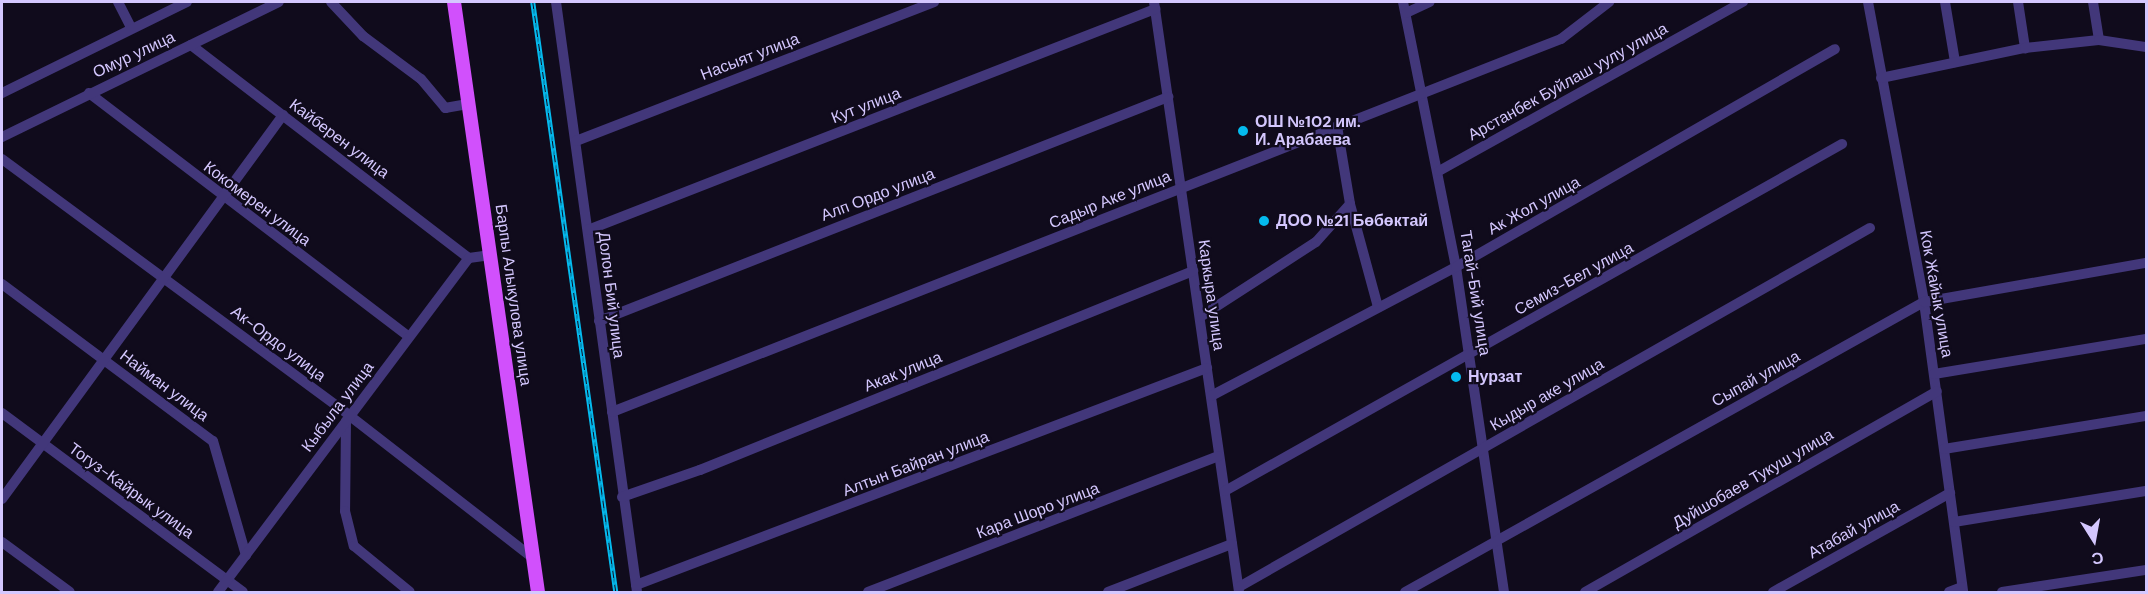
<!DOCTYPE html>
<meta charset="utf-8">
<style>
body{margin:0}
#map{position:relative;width:2148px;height:594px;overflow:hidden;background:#100b1c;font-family:"DM Sans",sans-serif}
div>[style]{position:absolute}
.minor>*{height:10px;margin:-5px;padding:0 5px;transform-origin:5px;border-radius:5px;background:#42377a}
.major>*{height:14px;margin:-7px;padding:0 7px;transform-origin:7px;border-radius:7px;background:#d150fc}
.rail>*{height:4.5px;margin-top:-2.25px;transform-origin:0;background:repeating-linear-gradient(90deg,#100b1c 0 7px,#04baee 0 14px);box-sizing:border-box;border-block:2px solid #04baee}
.dots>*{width:16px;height:16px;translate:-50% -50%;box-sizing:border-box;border:3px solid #100b1c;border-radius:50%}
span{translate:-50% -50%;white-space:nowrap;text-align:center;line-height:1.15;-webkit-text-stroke:4.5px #100b1c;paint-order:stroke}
.street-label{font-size:16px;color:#d4c7fe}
.poi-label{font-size:16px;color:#d4c7fe;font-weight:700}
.left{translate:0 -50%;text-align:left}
.frame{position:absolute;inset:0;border:3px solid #d4c7fe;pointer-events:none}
.north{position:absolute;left:2064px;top:510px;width:60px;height:60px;-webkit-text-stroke:4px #100b1c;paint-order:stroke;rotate:169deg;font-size:16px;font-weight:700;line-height:24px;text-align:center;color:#d4c7fe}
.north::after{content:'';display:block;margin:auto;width:21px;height:27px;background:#d4c7fe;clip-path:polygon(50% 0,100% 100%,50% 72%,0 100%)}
</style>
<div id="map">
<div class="minor">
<i style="left:118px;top:2px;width:29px;rotate:63deg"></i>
<i style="left:331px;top:2px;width:47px;rotate:46.7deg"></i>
<i style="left:363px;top:36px;width:72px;rotate:36.6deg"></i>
<i style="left:421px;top:79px;width:38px;rotate:50deg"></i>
<i style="left:445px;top:108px;width:23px;rotate:-10deg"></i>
<i style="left:556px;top:2px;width:596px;rotate:82.18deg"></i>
<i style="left:1154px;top:2px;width:596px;rotate:81.8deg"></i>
<i style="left:1403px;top:2px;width:270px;rotate:78.7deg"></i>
<i style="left:1456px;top:267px;width:329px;rotate:81.6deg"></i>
<i style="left:1868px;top:2px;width:305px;rotate:79.4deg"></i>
<i style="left:1924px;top:302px;width:293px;rotate:82.3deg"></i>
<i style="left:1945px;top:2px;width:61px;rotate:80.5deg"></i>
<i style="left:2018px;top:2px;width:47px;rotate:81.3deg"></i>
<i style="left:2093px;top:2px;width:38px;rotate:81deg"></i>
<i style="left:1406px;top:13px;width:26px;rotate:-25deg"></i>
<i style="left:191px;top:45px;width:350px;rotate:37.5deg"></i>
<i style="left:1881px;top:78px;width:147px;rotate:-11.8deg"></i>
<i style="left:2025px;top:48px;width:74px;rotate:-6.2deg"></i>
<i style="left:2099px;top:40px;width:48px;rotate:8.5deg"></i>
<i style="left:2px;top:93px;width:206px;rotate:-26.2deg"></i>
<i style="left:89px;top:93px;width:402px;rotate:37.3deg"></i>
<i style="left:1337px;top:126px;width:79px;rotate:80.5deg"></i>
<i style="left:1350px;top:204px;width:107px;rotate:74.8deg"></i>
<i style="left:2px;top:137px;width:308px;rotate:-26deg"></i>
<i style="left:576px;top:141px;width:384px;rotate:-21.2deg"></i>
<i style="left:2px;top:159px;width:433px;rotate:36.4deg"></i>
<i style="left:350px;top:416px;width:232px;rotate:37.8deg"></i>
<i style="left:1439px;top:171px;width:348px;rotate:-29.1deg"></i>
<i style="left:588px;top:230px;width:609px;rotate:-21.29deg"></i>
<i style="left:2px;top:284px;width:263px;rotate:36.7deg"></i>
<i style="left:213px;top:441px;width:119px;rotate:73.9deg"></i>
<i style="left:1200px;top:317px;width:138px;rotate:-32.9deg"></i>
<i style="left:1316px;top:242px;width:51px;rotate:-48.2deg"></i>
<i style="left:599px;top:321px;width:612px;rotate:-21.49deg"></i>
<i style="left:1934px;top:374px;width:215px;rotate:-9.4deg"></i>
<i style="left:1211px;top:396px;width:277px;rotate:-27.8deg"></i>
<i style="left:1456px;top:267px;width:437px;rotate:-29.9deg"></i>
<i style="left:612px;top:412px;width:1020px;rotate:-21.46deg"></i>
<i style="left:1561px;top:39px;width:61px;rotate:-37.6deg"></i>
<i style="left:2px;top:413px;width:300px;rotate:36.6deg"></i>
<i style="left:346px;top:421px;width:90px;rotate:90.6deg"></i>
<i style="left:345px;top:511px;width:36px;rotate:76deg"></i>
<i style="left:354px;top:546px;width:72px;rotate:39.4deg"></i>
<i style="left:1944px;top:449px;width:205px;rotate:-9.3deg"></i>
<i style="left:1225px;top:491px;width:708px;rotate:-29.35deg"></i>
<i style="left:622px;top:497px;width:83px;rotate:-19.1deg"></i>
<i style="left:700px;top:470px;width:532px;rotate:-21.98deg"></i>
<i style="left:2px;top:499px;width:476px;rotate:-53.8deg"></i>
<i style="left:1954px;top:522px;width:194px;rotate:-9.2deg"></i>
<i style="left:2px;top:542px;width:84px;rotate:36.3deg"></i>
<i style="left:636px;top:585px;width:611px;rotate:-20.81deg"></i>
<i style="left:1239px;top:587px;width:726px;rotate:-29.64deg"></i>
<i style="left:218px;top:592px;width:418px;rotate:-53.1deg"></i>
<i style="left:469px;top:258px;width:22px;rotate:-8deg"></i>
<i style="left:868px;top:592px;width:376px;rotate:-21.2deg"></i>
<i style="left:1108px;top:592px;width:133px;rotate:-21.2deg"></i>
<i style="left:1405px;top:592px;width:595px;rotate:-29.2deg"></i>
<i style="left:1924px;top:302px;width:225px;rotate:-10deg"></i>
<i style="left:1585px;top:592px;width:405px;rotate:-29.7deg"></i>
<i style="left:1773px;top:592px;width:203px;rotate:-29.2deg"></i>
<i style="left:1949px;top:592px;width:14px;rotate:-21deg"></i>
<i style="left:2002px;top:592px;width:146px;rotate:-8.7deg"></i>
</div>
<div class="major">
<i style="left:454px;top:2px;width:596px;rotate:81.9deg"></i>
</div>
<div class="rail">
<i style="left:533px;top:2px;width:596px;rotate:81.99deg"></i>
</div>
<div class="dots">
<i style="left:1243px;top:131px;background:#04baee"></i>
<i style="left:1264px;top:221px;background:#04baee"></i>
<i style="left:1456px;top:377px;background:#04baee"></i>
</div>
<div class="street-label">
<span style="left:134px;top:55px;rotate:-25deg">Омур улица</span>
<span style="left:750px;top:57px;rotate:-21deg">Насыят улица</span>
<span style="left:1568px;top:82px;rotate:-29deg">Арстанбек Буйлаш уулу улица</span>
<span style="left:866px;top:106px;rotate:-21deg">Кут улица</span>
<span style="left:339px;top:139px;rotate:37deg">Кайберен улица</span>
<span style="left:878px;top:195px;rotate:-21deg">Алп Ордо улица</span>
<span style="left:1110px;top:200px;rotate:-22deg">Садыр Аке улица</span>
<span style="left:257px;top:204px;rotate:37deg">Кокомерен улица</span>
<span style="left:1534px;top:206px;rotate:-29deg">Ак Жол улица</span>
<span style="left:1574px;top:279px;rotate:-29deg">Семиз-Бел улица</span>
<span style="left:1475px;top:293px;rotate:81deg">Тагай-Бий улица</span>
<span style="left:1936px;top:294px;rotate:80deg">Кок Жайык улица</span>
<span style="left:513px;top:295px;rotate:82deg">Барпы Алыкулова улица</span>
<span style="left:611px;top:295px;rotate:83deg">Долон Бий улица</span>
<span style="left:1211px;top:295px;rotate:82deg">Каркыра улица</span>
<span style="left:278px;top:344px;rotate:37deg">Ак-Ордо улица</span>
<span style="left:903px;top:372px;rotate:-22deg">Акак улица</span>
<span style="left:1756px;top:379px;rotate:-29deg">Сыпай улица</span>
<span style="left:164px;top:386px;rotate:37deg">Найман улица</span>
<span style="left:1547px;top:395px;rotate:-30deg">Кыдыр аке улица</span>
<span style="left:338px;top:407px;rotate:-53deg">Кыбыла улица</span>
<span style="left:916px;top:464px;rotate:-21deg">Алтын Байран улица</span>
<span style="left:1753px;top:479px;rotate:-30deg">Дуйшобаев Тукуш улица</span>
<span style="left:131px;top:491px;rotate:36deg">Тогуз-Кайрык улица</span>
<span style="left:1038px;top:511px;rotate:-21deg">Кара Шоро улица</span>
<span style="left:1854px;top:530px;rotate:-29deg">Атабай улица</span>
</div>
<div class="poi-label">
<span class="left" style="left:1255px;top:131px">ОШ №102 им.<br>И. Арабаева</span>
<span class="left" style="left:1276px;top:221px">ДОО №21 Бөбөктай</span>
<span class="left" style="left:1468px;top:377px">Нурзат</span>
</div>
<div class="frame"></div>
<div class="north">С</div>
</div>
